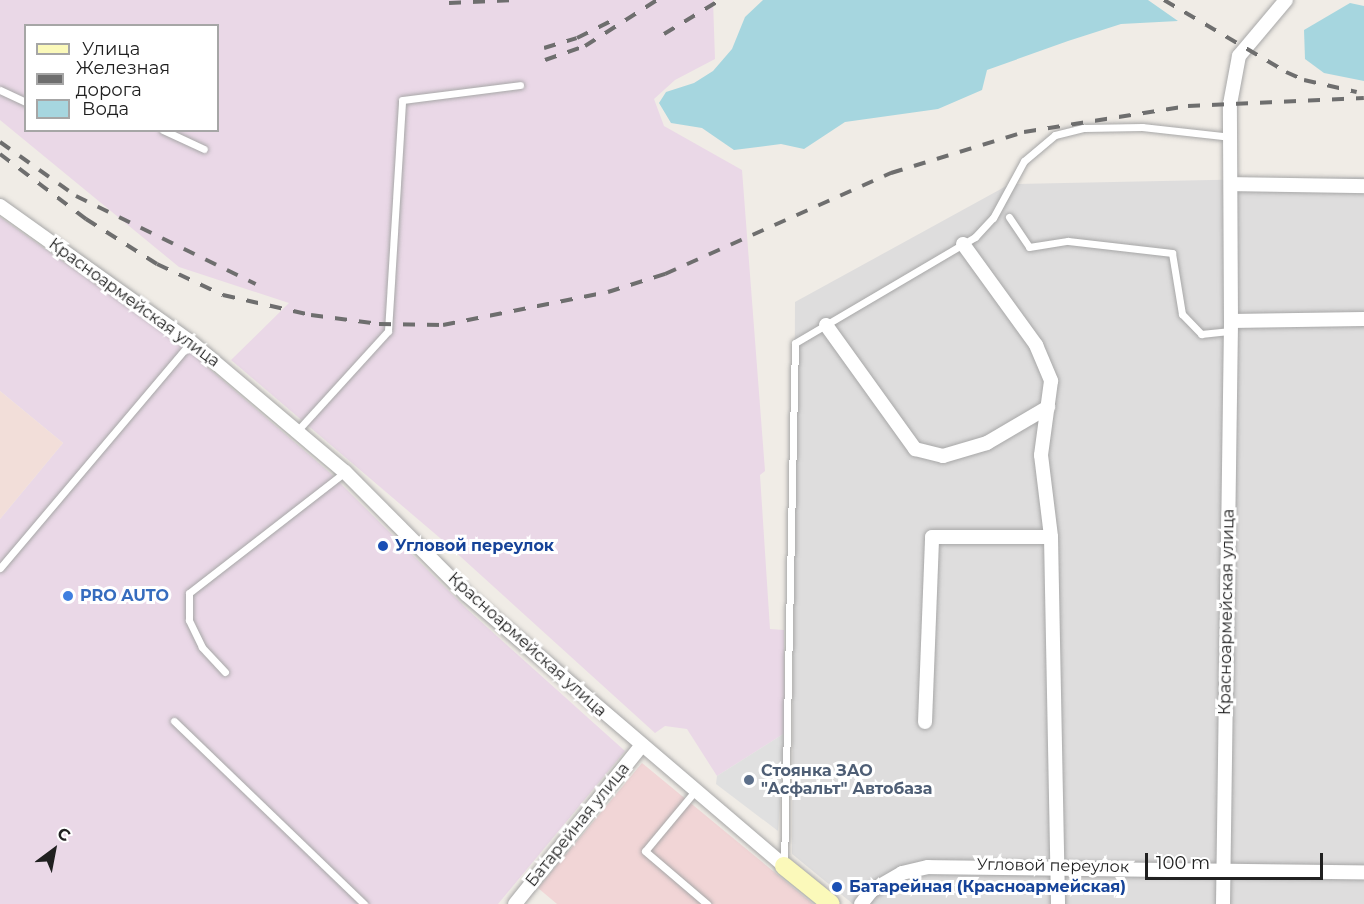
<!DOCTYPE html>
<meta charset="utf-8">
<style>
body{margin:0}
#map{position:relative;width:1364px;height:904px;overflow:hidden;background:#f0ece6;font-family:Montserrat,sans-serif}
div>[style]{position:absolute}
.residential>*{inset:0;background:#dedddd}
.commercial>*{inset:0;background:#f1d5d6}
.industrial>*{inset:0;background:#ead8e7}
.military>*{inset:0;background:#f2ded9}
.parking>*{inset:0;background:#e0e0e0}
.water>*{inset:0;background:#a6d6df}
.roads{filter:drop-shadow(0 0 2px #a7a7a7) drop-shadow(0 0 2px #a7a7a7)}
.lane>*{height:7px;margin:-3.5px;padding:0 3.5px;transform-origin:3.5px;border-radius:3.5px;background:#fff}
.street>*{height:14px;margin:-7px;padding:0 7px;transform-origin:7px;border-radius:7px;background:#fff}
.secondary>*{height:18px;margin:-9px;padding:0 9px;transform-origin:9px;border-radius:9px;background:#fbf9ba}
.rail>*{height:4px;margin-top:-2px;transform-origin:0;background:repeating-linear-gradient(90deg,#6e6e6e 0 12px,transparent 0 24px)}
.dots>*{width:16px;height:16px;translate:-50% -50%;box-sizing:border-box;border:3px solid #fff;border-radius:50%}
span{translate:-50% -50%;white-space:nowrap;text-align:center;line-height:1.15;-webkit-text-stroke:6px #fff;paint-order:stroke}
.street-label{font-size:16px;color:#202020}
.transit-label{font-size:16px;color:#164399;font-weight:700}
.left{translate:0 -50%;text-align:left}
.shop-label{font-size:16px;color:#366cbe;font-weight:700}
.service-label{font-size:16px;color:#4e5e75;font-weight:700}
.legend{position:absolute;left:24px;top:24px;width:195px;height:108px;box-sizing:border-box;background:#fff;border:2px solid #a6a6a6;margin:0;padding:8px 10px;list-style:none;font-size:18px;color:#202020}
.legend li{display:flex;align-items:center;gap:12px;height:30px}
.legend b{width:30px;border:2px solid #a6a6a6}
.north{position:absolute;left:24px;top:820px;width:60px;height:60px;-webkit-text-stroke:4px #fff;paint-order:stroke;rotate:32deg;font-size:16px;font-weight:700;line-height:24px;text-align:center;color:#202020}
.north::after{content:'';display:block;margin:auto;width:21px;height:27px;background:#202020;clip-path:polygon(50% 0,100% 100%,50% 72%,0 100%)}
.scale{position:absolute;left:1145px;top:853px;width:178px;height:27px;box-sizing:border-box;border:3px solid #202020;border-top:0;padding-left:8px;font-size:18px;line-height:21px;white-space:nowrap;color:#202020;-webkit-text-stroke:4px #fff;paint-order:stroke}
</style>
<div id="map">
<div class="residential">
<i style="clip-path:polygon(1364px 177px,1364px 904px,853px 904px,792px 854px,795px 302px,1010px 184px)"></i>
</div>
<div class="commercial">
<i style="clip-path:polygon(642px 763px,813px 904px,557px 904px,538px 888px)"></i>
</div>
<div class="industrial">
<i style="clip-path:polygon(evenodd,0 0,713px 0,715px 59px,675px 80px,654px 99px,664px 126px,742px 170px,765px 471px,760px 475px,770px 629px,784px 630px,785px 733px,717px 776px,687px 729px,665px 726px,655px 733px,440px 538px,231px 360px,289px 303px,179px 267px,0 120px,0 0,26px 26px,218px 26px,218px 130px,26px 130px,26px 26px)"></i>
<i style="clip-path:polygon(0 217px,184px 347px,329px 472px,468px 610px,625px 751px,498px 904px,0 904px,0 519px,63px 443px,0 391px)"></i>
</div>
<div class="military">
<i style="clip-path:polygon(0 391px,63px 443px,0 519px)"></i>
</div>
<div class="parking">
<i style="clip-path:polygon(785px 733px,778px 831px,716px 784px,717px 776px)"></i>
</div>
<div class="water">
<i style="clip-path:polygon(763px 0,1148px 0,1178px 21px,1121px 24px,1068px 41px,987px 70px,982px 90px,938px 109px,845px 122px,804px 149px,781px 144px,734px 150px,702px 128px,671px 123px,659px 103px,666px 92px,694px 83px,713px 71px,732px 49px,745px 17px)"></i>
<i style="clip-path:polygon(1350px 3px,1364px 6px,1364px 81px,1324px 73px,1305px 59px,1304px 30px)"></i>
</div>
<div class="roads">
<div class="lane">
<i style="left:0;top:90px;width:29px;rotate:25deg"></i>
<i style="left:163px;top:130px;width:45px;rotate:24.9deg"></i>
<i style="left:1009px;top:217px;width:36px;rotate:56deg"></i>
<i style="left:1029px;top:247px;width:39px;rotate:-9deg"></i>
<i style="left:1068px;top:241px;width:105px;rotate:6.6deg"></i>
<i style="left:1172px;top:253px;width:62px;rotate:80.7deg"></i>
<i style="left:1182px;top:314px;width:28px;rotate:46deg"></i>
<i style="left:1201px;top:334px;width:30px;rotate:-6deg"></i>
<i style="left:297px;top:431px;width:135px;rotate:-47.7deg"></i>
<i style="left:388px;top:331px;width:231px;rotate:-86.5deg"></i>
<i style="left:402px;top:100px;width:119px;rotate:-7.2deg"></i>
<i style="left:0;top:568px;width:296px;rotate:-49.8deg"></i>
<i style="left:225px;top:672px;width:34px;rotate:-133deg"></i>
<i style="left:202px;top:647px;width:30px;rotate:-116deg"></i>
<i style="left:189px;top:620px;width:27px;rotate:-90deg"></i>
<i style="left:189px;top:593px;width:197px;rotate:-37.8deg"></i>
<i style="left:174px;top:721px;width:264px;rotate:43.9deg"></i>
<i style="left:695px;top:791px;width:78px;rotate:129.8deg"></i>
<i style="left:645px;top:851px;width:82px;rotate:40.5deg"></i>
<i style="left:784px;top:866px;width:523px;rotate:-88.8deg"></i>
<i style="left:795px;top:343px;width:209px;rotate:-30.5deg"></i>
<i style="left:975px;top:237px;width:26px;rotate:-47deg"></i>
<i style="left:993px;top:218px;width:65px;rotate:-61.5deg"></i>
<i style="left:1024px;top:161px;width:40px;rotate:-40deg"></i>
<i style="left:1055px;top:135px;width:30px;rotate:-14deg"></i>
<i style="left:1084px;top:128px;width:58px;rotate:-1deg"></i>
<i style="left:1142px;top:127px;width:90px;rotate:6.4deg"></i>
</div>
<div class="street">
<i style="left:1232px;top:184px;width:132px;rotate:0.9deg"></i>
<i style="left:0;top:206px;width:234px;rotate:35.5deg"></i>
<i style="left:191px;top:342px;width:202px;rotate:40.2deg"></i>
<i style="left:345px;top:472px;width:172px;rotate:45.2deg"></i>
<i style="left:466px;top:594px;width:418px;rotate:40.5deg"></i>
<i style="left:963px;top:244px;width:125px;rotate:54.1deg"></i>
<i style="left:1036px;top:345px;width:39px;rotate:67deg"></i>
<i style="left:1051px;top:381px;width:75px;rotate:97.7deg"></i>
<i style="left:1041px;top:455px;width:83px;rotate:83deg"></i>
<i style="left:1051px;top:537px;width:367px;rotate:88.9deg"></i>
<i style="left:1231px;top:321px;width:133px;rotate:-0.9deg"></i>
<i style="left:826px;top:325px;width:153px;rotate:54.3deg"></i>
<i style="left:915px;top:449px;width:29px;rotate:14deg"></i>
<i style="left:943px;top:456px;width:46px;rotate:-16.5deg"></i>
<i style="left:987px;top:443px;width:71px;rotate:-30.5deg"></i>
<i style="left:925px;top:722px;width:185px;rotate:-87.8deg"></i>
<i style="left:932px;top:537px;width:119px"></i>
<i style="left:515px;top:904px;width:202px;rotate:-51.4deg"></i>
<i style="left:861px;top:904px;width:16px;rotate:-52deg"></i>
<i style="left:871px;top:891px;width:36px;rotate:-30deg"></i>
<i style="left:902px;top:873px;width:27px;rotate:-13deg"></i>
<i style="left:928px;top:867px;width:436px;rotate:0.7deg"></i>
<i style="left:1223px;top:904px;width:583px;rotate:-89.21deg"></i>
<i style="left:1231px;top:321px;width:217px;rotate:-90.3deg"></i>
<i style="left:1230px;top:104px;width:49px;rotate:-79.4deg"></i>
<i style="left:1239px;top:56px;width:73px;rotate:-50deg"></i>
</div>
<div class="secondary">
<i style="left:784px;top:866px;width:60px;rotate:39deg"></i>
</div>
</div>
<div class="rail">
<i style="left:1164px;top:0;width:142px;rotate:30.5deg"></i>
<i style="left:1286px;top:72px;width:20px;rotate:24deg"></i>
<i style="left:1304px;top:80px;width:54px;rotate:12.8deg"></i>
<i style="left:449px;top:3px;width:64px;rotate:-2.7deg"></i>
<i style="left:664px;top:34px;width:66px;rotate:-31.3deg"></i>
<i style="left:544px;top:48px;width:34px;rotate:-17deg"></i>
<i style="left:577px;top:38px;width:40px;rotate:-26.6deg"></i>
<i style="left:545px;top:60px;width:42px;rotate:-19.3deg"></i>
<i style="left:585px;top:46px;width:85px;rotate:-32.6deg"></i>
<i style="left:0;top:142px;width:93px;rotate:35.4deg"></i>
<i style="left:76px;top:196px;width:200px;rotate:26.1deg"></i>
<i style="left:0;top:154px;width:108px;rotate:37.1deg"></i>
<i style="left:86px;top:219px;width:84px;rotate:32.4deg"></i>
<i style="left:157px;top:264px;width:73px;rotate:25.2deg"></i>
<i style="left:223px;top:295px;width:90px;rotate:12.8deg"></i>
<i style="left:311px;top:315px;width:69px;rotate:7.5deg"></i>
<i style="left:379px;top:324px;width:64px;rotate:0.9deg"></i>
<i style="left:443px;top:325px;width:168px;rotate:-11.3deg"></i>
<i style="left:608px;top:292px;width:60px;rotate:-17.5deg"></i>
<i style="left:665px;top:274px;width:248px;rotate:-24.1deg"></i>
<i style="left:891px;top:173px;width:139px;rotate:-17.1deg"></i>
<i style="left:1024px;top:132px;width:166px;rotate:-9deg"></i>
<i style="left:1188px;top:106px;width:176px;rotate:-2.6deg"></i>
</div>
<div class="dots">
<i style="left:383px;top:546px;background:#1a4fb4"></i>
<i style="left:68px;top:596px;background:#3f7fe0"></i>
<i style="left:749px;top:780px;background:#5c6f8a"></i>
<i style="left:837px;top:887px;background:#1a4fb4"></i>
</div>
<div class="street-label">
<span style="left:134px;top:303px;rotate:36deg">Красноармейская улица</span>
<span style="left:1227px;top:612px;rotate:-89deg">Красноармейская улица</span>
<span style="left:527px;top:645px;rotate:42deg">Красноармейская улица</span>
<span style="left:578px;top:825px;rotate:-51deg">Батарейная улица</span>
<span style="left:1053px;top:866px;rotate:1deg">Угловой переулок</span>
</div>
<div class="transit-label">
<span class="left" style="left:395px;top:546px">Угловой переулок</span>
<span class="left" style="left:849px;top:887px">Батарейная (Красноармейская)</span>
</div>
<div class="shop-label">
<span class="left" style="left:80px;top:596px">PRO AUTO</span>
</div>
<div class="service-label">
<span class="left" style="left:761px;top:780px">Стоянка ЗАО<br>"Асфальт" Автобаза</span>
</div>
<ul class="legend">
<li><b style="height:8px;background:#fbf9ba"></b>Улица</li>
<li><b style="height:8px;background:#6e6e6e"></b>Железная дорога</li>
<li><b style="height:16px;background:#a6d6df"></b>Вода</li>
</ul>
<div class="north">С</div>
<div class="scale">100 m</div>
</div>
